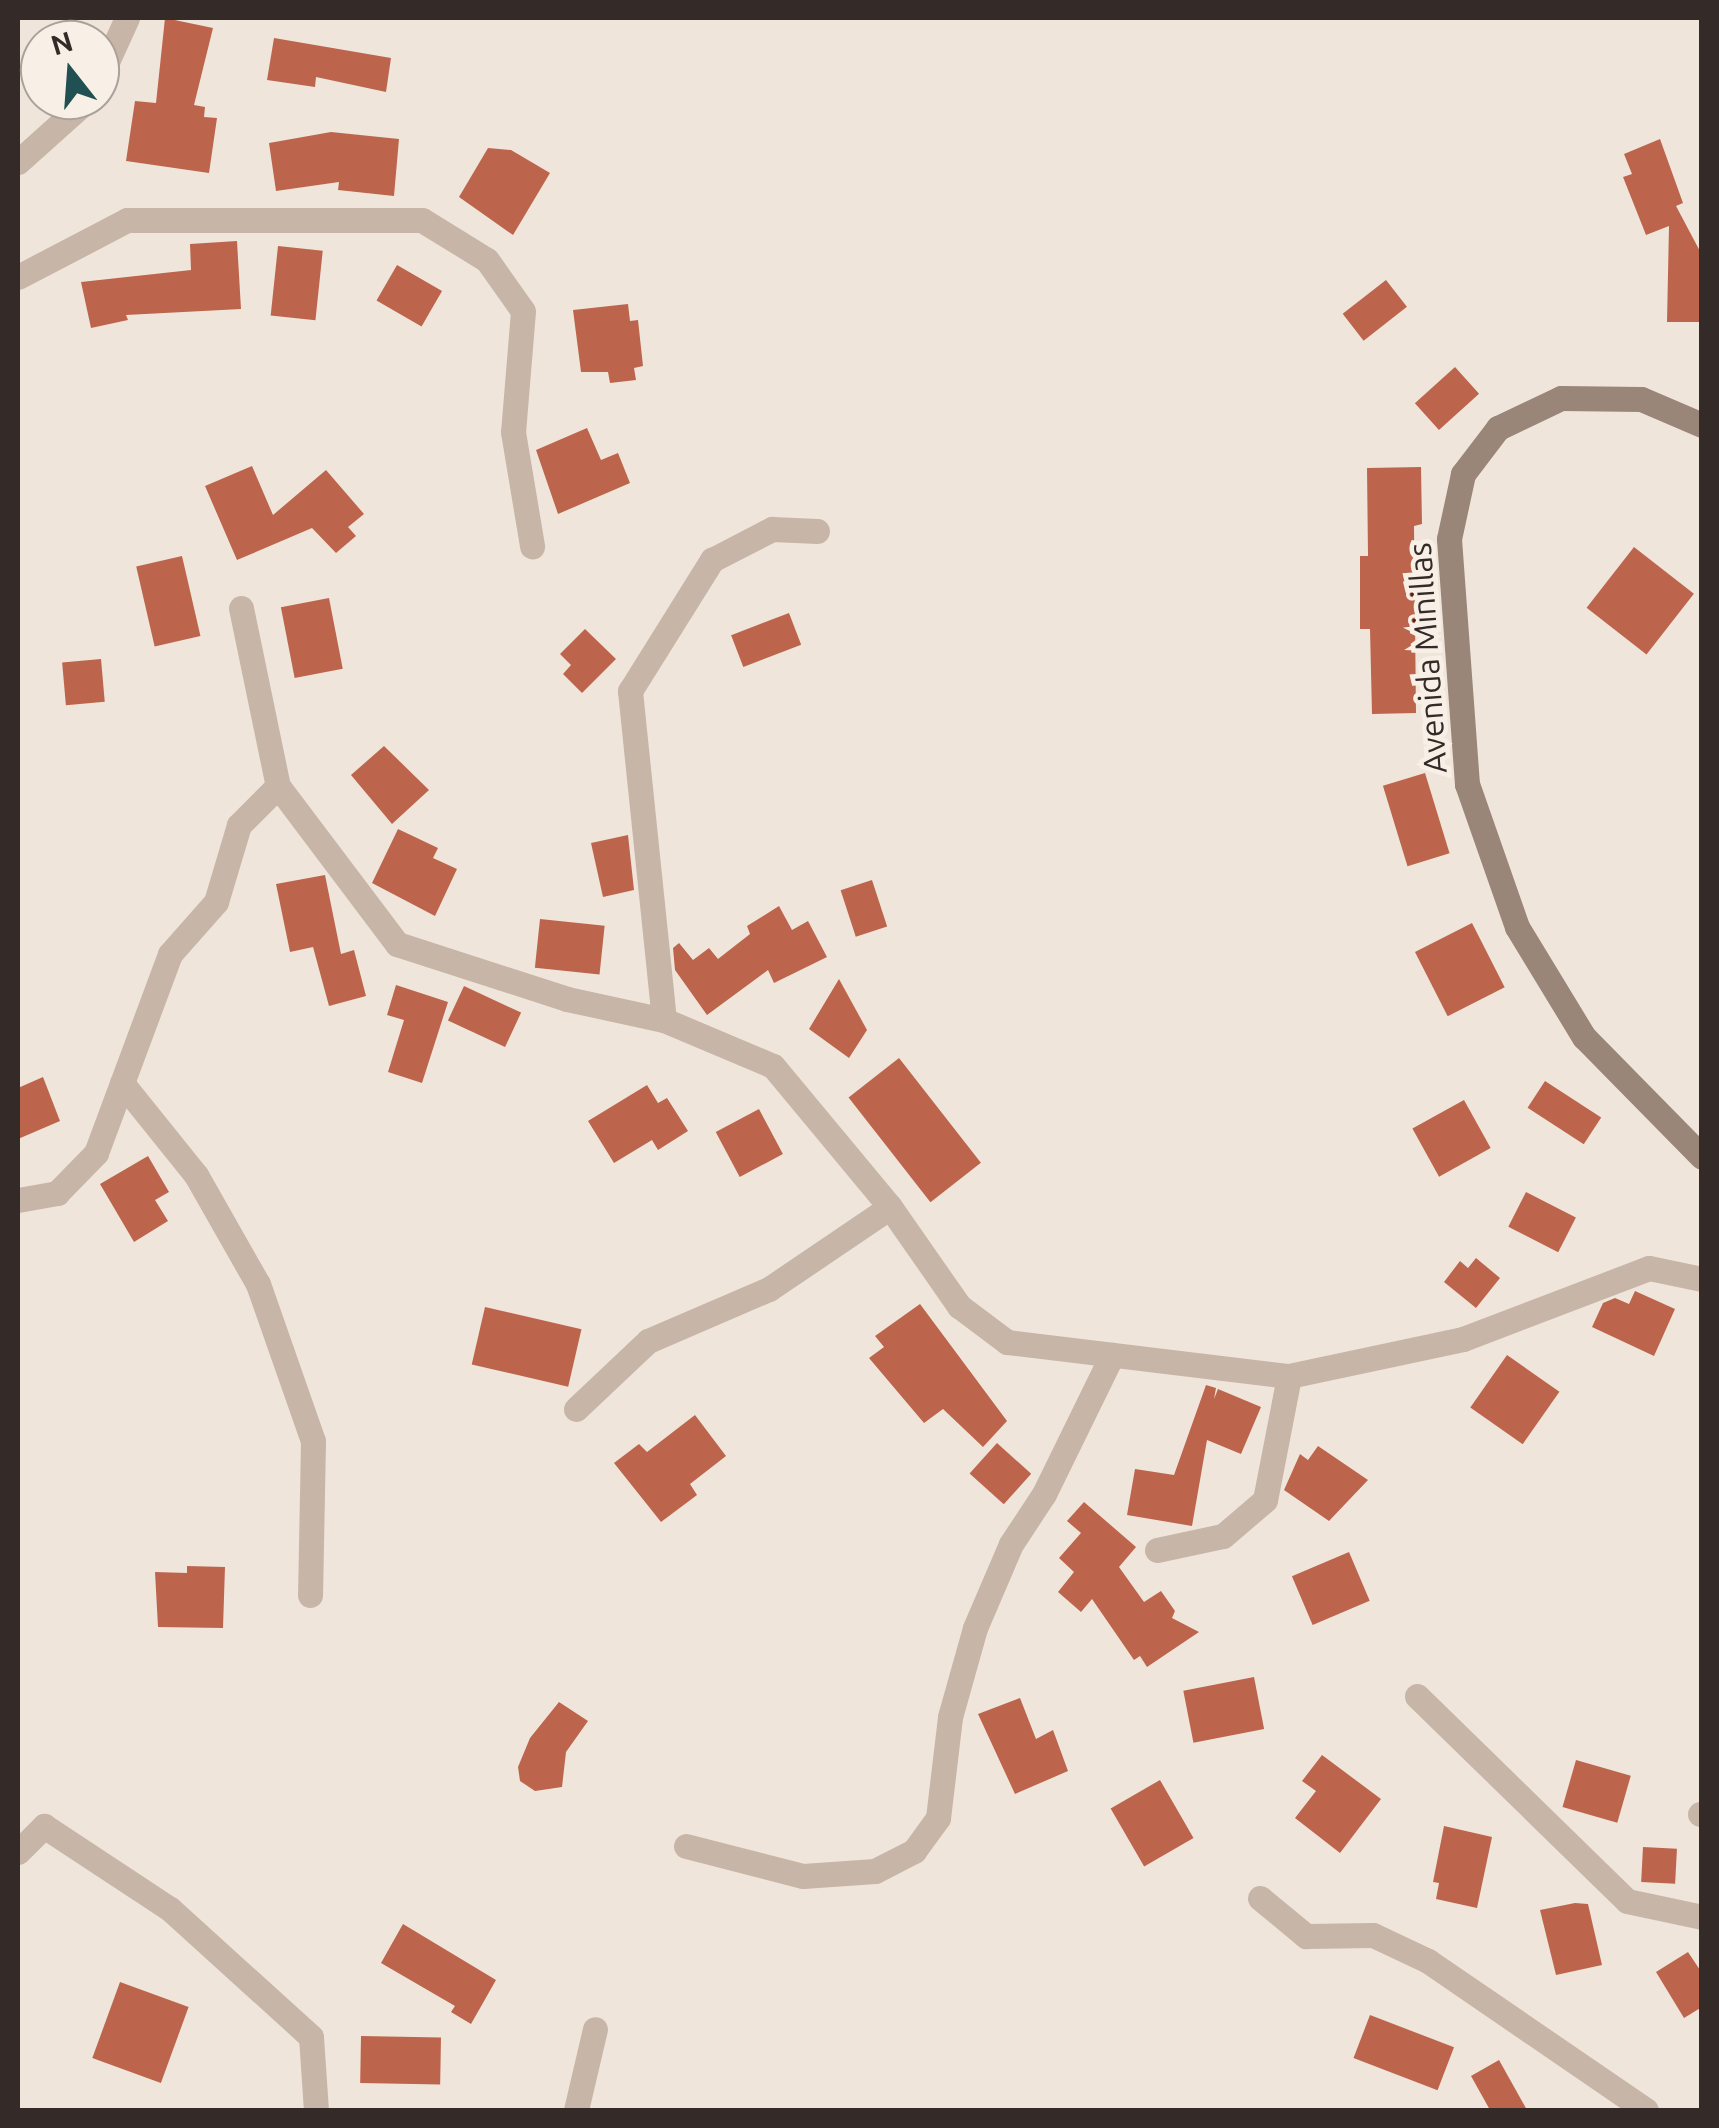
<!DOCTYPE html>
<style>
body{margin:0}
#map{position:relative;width:1719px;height:2128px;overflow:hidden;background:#f0e5db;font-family:Ubuntu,sans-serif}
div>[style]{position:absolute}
.building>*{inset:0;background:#bd654c;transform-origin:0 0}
.street>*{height:25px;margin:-12.5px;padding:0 12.5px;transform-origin:12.5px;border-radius:12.5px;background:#c7b5a8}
.secondary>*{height:25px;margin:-12.5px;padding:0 12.5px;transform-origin:12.5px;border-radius:12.5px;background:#9a8579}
span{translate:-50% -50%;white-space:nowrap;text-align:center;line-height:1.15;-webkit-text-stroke:9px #f8f0e7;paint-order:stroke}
.street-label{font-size:32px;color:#342b28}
.frame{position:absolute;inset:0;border:20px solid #342b28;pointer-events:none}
.north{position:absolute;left:20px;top:20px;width:100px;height:100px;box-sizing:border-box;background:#f8f0e7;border:2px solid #aaa19b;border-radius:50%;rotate:343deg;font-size:28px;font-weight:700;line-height:40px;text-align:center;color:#342b28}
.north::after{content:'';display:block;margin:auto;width:35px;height:45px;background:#205052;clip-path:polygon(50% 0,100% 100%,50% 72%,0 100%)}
</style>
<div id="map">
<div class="building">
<i style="clip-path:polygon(165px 18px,213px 28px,194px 105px,205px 107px,204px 117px,217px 118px,209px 173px,126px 161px,135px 101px,156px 103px)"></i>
<i style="clip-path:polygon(274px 38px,391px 58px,386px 92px,316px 77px,315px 87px,267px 80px)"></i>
<i style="clip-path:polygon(331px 132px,399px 139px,394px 196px,338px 190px,339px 182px,276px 191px,269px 143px)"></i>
<i style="clip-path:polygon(1660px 139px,1683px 203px,1676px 206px,1702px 255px,1700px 322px,1667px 322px,1669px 226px,1646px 235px,1623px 177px,1632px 174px,1624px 154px)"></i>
<i style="clip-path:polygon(488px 148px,511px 150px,550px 173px,513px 235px,459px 197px)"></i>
<i style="clip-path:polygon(237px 241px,241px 309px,126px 315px,128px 320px,91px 328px,81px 282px,191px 270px,190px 244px)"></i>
<i style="left:278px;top:246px;width:45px;height:70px;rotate:6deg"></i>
<i style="left:397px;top:265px;width:52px;height:41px;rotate:30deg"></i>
<i style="left:1386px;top:280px;width:34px;height:55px;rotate:52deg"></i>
<i style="clip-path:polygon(628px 304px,630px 321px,638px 320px,643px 366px,634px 368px,636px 380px,610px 383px,608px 372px,581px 372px,573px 310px)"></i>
<i style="left:1455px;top:367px;width:36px;height:54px;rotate:48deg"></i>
<i style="clip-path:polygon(587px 428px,601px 460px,618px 453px,630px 483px,558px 514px,536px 450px)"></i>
<i style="clip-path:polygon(252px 466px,273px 515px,326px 470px,364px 514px,348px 527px,356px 536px,336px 553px,312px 528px,237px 560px,205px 486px)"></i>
<i style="clip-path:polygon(1421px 467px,1422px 524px,1414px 526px,1416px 713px,1372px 714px,1370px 629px,1360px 629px,1360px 556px,1368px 556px,1367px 468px)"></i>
<i style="left:1634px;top:547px;width:76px;height:77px;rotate:38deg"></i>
<i style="left:182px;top:556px;width:82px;height:47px;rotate:77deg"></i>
<i style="left:329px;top:598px;width:72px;height:49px;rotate:79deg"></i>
<i style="left:789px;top:613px;width:34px;height:62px;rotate:69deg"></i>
<i style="clip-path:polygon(585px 629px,616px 659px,582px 693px,563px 674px,571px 665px,560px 654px)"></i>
<i style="left:101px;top:659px;width:43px;height:39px;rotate:85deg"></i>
<i style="clip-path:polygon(384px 746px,429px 790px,392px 824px,351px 775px)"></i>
<i style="left:1425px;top:773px;width:84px;height:44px;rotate:73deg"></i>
<i style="clip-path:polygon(398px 829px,438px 848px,433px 858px,457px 869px,435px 916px,372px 883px)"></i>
<i style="clip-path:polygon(628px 835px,634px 890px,603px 897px,591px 843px)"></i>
<i style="clip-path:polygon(325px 875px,341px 954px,354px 950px,366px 996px,329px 1006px,313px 947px,290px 952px,276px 884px)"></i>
<i style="left:872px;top:880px;width:49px;height:33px;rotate:72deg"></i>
<i style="clip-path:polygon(779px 906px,792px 930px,808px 921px,827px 957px,774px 983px,768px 970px,707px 1015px,675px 970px,673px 948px,679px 943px,693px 960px,709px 948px,718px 959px,750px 934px,747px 926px)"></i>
<i style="left:540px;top:919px;width:65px;height:49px;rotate:6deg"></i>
<i style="left:1472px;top:923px;width:72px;height:64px;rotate:63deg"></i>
<i style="clip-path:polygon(839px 979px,867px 1030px,849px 1058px,809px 1029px)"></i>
<i style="clip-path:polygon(396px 985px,448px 1002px,422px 1083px,388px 1072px,404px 1020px,387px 1015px)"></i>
<i style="left:464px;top:986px;width:63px;height:38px;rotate:25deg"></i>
<i style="left:899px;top:1058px;width:133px;height:64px;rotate:52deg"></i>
<i style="clip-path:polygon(43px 1077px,60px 1121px,18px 1139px,18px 1088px)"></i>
<i style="left:1545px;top:1081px;width:67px;height:32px;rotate:33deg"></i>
<i style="clip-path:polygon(647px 1085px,658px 1103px,667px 1098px,688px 1131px,658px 1150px,652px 1140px,614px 1163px,588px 1121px)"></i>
<i style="left:1464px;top:1100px;width:55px;height:59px;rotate:61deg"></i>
<i style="left:759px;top:1109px;width:51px;height:49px;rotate:62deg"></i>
<i style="clip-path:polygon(148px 1156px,169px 1192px,155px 1200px,168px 1221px,134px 1242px,100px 1184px)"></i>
<i style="left:1526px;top:1192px;width:56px;height:39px;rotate:27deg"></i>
<i style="clip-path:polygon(1476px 1258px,1500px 1278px,1476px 1308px,1444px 1282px,1460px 1261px,1468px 1268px)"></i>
<i style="clip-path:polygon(1635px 1291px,1675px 1309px,1654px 1356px,1592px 1327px,1603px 1303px,1615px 1298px,1629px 1304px)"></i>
<i style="clip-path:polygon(920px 1304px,1007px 1421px,983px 1447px,943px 1409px,924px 1423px,869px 1358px,884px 1347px,875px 1336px)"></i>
<i style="left:485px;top:1307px;width:99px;height:59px;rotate:13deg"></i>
<i style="left:1507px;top:1355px;width:64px;height:64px;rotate:35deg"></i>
<i style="clip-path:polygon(1206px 1385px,1216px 1388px,1214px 1399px,1218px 1389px,1261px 1407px,1241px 1454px,1207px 1440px,1192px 1526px,1127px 1515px,1135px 1469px,1174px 1475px)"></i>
<i style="clip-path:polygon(695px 1415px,726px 1456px,690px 1484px,697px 1495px,661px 1522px,614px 1463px,639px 1444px,647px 1452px)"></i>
<i style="left:997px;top:1443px;width:46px;height:41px;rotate:42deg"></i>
<i style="clip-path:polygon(1318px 1446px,1368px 1480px,1329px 1521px,1284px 1490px,1300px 1454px,1308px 1460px)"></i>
<i style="clip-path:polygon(1084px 1502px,1136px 1547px,1119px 1567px,1144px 1602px,1161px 1591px,1175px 1611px,1172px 1618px,1199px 1632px,1147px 1667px,1140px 1656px,1134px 1660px,1092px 1599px,1081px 1612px,1058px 1592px,1074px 1572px,1059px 1558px,1081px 1533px,1067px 1521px)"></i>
<i style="left:1349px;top:1552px;width:53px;height:62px;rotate:67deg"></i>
<i style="clip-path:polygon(187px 1566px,225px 1567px,223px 1628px,158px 1627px,155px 1572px,187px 1573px)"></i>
<i style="left:1254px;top:1677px;width:53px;height:72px;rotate:79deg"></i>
<i style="clip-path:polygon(1020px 1698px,1036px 1739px,1053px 1730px,1068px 1771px,1015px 1794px,978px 1714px)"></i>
<i style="clip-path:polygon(559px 1702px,588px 1721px,566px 1752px,562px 1787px,535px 1791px,520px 1781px,518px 1767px,530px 1738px)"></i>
<i style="clip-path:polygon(1322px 1755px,1381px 1799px,1340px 1853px,1295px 1818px,1316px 1791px,1302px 1781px)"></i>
<i style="left:1576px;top:1760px;width:57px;height:49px;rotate:16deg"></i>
<i style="left:1160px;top:1780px;width:67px;height:57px;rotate:60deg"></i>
<i style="clip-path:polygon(1444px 1826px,1492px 1837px,1477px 1908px,1436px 1899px,1439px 1883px,1433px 1882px)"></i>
<i style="left:1643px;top:1847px;width:34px;height:35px;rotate:3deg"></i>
<i style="clip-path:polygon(1575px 1903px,1588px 1904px,1602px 1965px,1556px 1975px,1540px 1910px)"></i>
<i style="clip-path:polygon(403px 1924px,496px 1980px,471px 2024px,451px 2012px,455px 2006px,381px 1963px)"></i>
<i style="clip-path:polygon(1688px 1952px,1702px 1973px,1702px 2007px,1684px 2018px,1656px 1972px)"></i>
<i style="left:120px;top:1982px;width:73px;height:81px;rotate:20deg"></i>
<i style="left:1370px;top:2015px;width:90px;height:46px;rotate:21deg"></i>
<i style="left:361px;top:2036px;width:80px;height:47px;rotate:1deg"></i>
<i style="clip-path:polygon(1499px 2060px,1527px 2110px,1490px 2110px,1471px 2076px)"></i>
</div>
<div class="street">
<i style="left:100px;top:77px;width:65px;rotate:-65.4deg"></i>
<i style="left:18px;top:162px;width:93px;rotate:-41.9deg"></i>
<i style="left:18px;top:277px;width:123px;rotate:-27.6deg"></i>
<i style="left:127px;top:220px;width:295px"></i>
<i style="left:422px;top:220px;width:76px;rotate:31.6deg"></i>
<i style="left:487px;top:260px;width:62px;rotate:54.8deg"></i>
<i style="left:523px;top:311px;width:121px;rotate:94.7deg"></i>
<i style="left:513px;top:432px;width:116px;rotate:80.5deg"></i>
<i style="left:241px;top:608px;width:182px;rotate:78.3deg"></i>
<i style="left:278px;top:786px;width:198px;rotate:53deg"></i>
<i style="left:397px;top:944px;width:179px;rotate:17.9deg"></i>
<i style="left:567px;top:999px;width:99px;rotate:12.2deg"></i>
<i style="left:664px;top:1020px;width:118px;rotate:22.9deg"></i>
<i style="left:773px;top:1066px;width:183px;rotate:50.3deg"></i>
<i style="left:890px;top:1207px;width:121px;rotate:55.1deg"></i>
<i style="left:959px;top:1306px;width:60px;rotate:36.9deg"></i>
<i style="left:1007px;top:1342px;width:284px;rotate:6.9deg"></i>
<i style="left:1289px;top:1376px;width:178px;rotate:-12deg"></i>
<i style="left:1463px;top:1339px;width:199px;rotate:-20.9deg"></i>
<i style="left:1649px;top:1268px;width:54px;rotate:11.7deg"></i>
<i style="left:664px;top:1020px;width:331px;rotate:-95.9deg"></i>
<i style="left:630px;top:691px;width:155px;rotate:-58deg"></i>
<i style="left:712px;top:560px;width:68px;rotate:-27.3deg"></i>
<i style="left:772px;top:529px;width:45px;rotate:2.5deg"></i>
<i style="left:122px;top:1083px;width:118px;rotate:51.2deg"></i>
<i style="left:196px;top:1175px;width:125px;rotate:60.4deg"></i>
<i style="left:258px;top:1284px;width:166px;rotate:70.7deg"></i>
<i style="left:313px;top:1441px;width:154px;rotate:91.1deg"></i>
<i style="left:18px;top:1200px;width:40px;rotate:-10deg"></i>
<i style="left:57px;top:1193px;width:56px;rotate:-45.7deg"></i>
<i style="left:96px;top:1153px;width:212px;rotate:-69.6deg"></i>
<i style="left:170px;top:954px;width:69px;rotate:-48.5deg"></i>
<i style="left:216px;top:902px;width:80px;rotate:-73.4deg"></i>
<i style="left:239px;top:825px;width:55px;rotate:-45deg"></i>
<i style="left:576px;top:1409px;width:99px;rotate:-43.4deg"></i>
<i style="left:648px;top:1341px;width:132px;rotate:-23.3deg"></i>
<i style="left:769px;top:1289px;width:146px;rotate:-34.1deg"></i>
<i style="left:1157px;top:1550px;width:67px;rotate:-12deg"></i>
<i style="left:1223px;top:1536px;width:55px;rotate:-40.6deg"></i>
<i style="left:1265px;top:1500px;width:126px;rotate:-79deg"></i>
<i style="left:1417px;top:1696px;width:293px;rotate:44.3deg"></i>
<i style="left:1627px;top:1901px;width:77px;rotate:12deg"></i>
<i style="left:1700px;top:1814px;width:2px"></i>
<i style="left:686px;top:1846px;width:121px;rotate:14.4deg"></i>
<i style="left:803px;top:1876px;width:72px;rotate:-4deg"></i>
<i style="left:875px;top:1871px;width:44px;rotate:-27.1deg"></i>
<i style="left:914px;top:1851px;width:41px;rotate:-54deg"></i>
<i style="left:938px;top:1818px;width:102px;rotate:-83.2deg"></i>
<i style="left:950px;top:1717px;width:92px;rotate:-74.3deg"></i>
<i style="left:975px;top:1628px;width:91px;rotate:-66.8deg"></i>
<i style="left:1011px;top:1544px;width:60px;rotate:-56.6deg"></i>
<i style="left:1044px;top:1494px;width:155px;rotate:-63.9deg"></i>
<i style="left:18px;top:1852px;width:37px;rotate:-45deg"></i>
<i style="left:44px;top:1826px;width:151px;rotate:33.4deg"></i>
<i style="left:170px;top:1909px;width:190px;rotate:42.2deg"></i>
<i style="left:311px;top:2037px;width:73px;rotate:86.1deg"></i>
<i style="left:1260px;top:1898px;width:60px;rotate:39.6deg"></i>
<i style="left:1306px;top:1936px;width:67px;rotate:-0.9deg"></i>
<i style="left:1373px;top:1935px;width:61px;rotate:25.3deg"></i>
<i style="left:1428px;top:1961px;width:264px;rotate:34.4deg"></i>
<i style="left:576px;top:2110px;width:83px;rotate:-76.8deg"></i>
</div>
<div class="secondary">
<i style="left:1702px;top:425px;width:66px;rotate:-156.9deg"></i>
<i style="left:1641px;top:399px;width:80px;rotate:-179.3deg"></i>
<i style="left:1561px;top:398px;width:70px;rotate:154.5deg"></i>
<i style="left:1498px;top:428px;width:58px;rotate:127.3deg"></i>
<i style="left:1463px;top:474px;width:66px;rotate:102.2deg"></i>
<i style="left:1449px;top:539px;width:246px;rotate:85.8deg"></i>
<i style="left:1467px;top:784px;width:151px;rotate:70.7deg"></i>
<i style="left:1517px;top:927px;width:129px;rotate:58.7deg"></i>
<i style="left:1584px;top:1037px;width:168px;rotate:45.5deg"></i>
</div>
<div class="street-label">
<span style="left:1427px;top:658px;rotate:-94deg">Avenida Minillas</span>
</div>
<div class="frame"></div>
<div class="north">N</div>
</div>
